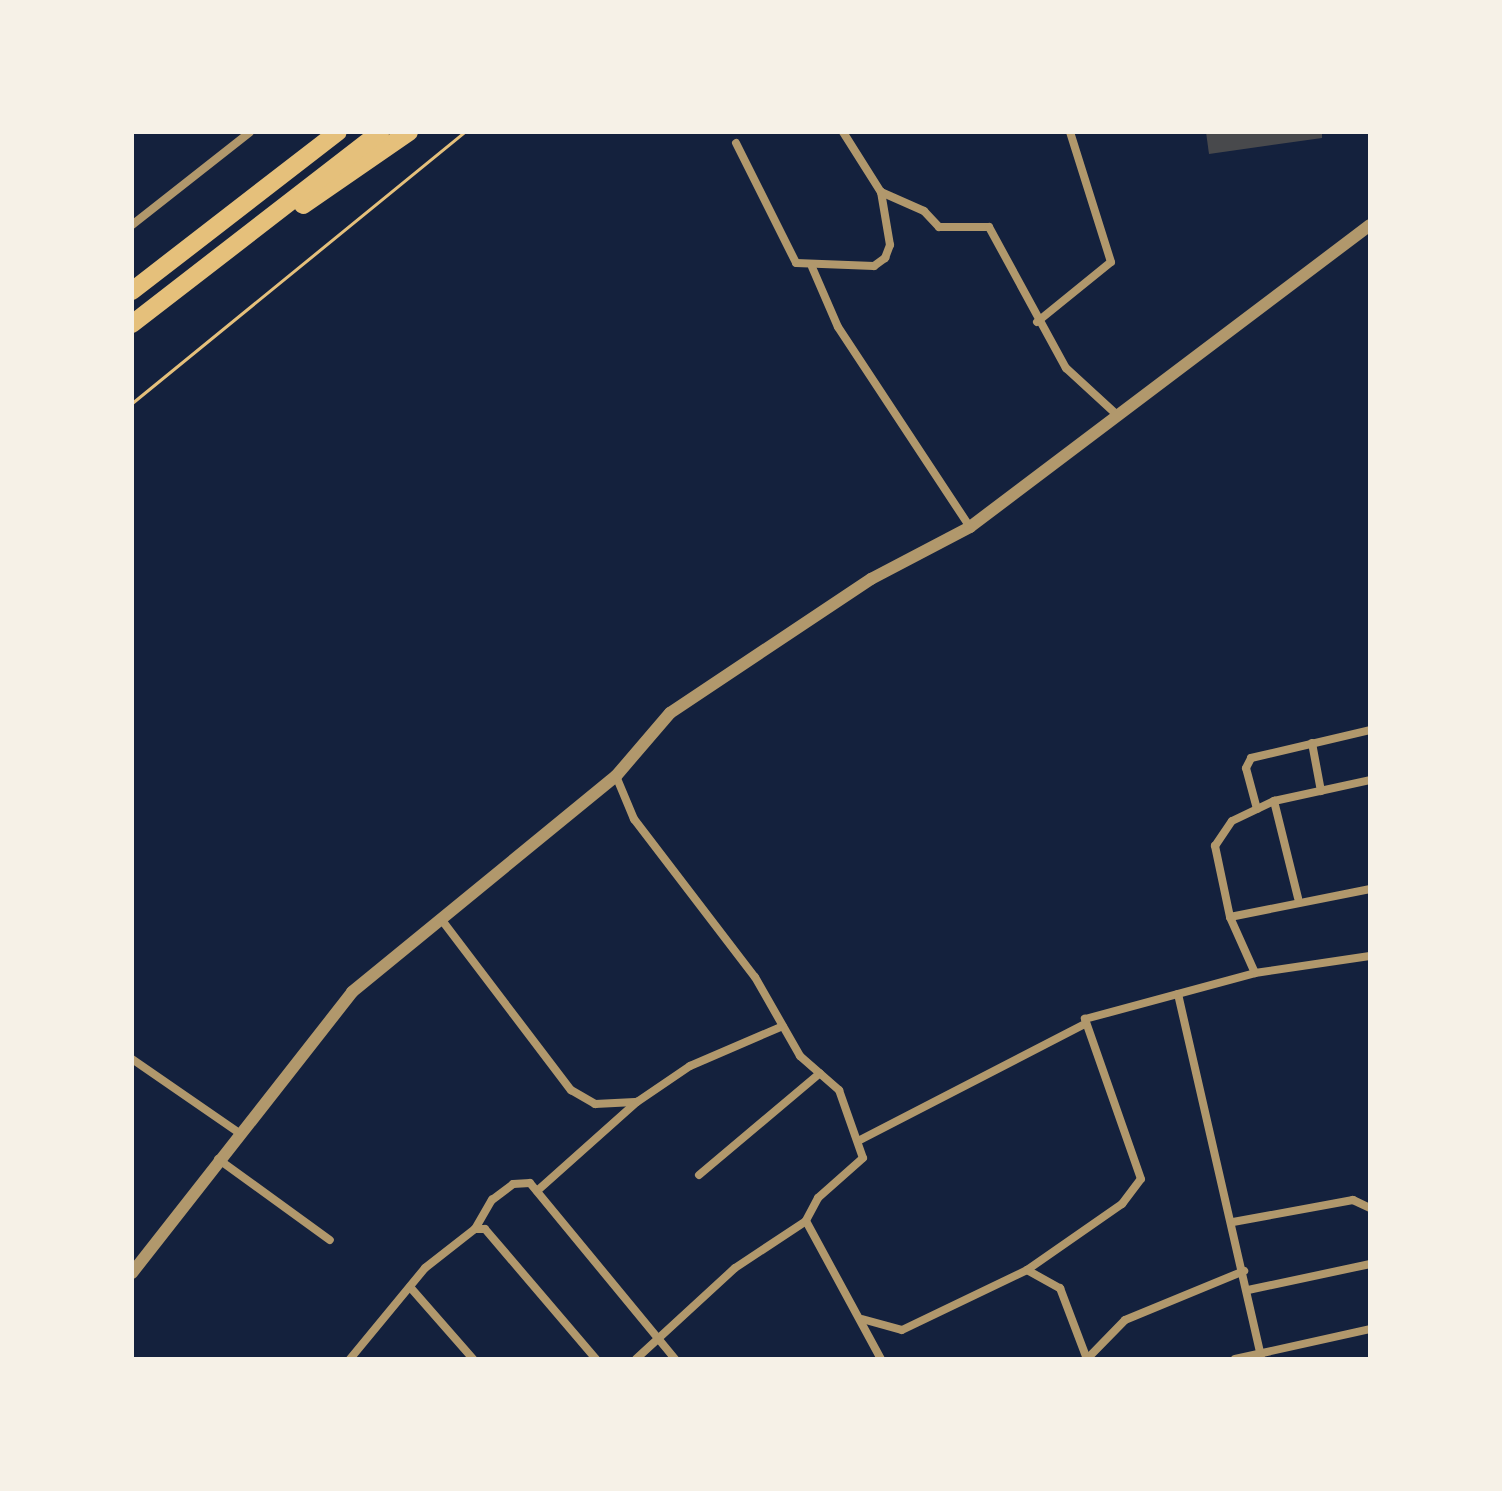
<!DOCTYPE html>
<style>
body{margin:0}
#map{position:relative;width:1502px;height:1491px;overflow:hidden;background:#14213d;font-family:"Crimson Pro",serif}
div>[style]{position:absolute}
.building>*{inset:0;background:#48494c}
.path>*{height:3px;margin:-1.5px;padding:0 1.5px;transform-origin:1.5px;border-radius:1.5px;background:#e5c07b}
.minor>*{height:8px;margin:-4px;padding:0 4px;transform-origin:4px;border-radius:4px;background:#b1986c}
.tertiary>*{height:12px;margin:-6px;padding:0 6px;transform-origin:6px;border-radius:6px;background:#b1986c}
.motorway>*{height:18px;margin:-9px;padding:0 9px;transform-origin:9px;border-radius:9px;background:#e5c07b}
span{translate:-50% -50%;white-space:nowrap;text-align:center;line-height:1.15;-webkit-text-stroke:7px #f6f1e7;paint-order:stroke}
.frame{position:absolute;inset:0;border:134px solid #f6f1e7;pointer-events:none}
</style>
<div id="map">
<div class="building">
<i style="clip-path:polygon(1206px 132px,1322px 132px,1322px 138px,1209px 154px)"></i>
</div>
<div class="path">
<i style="left:132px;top:403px;width:429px;rotate:-39.2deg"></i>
</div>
<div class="minor">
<i style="left:843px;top:132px;width:71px;rotate:57.7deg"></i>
<i style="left:881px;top:192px;width:47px;rotate:23.8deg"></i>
<i style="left:924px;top:211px;width:22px;rotate:47deg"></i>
<i style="left:939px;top:227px;width:50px"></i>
<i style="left:989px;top:227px;width:161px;rotate:61.4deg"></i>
<i style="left:1066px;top:368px;width:68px;rotate:42.6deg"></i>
<i style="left:736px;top:143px;width:134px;rotate:63.4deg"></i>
<i style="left:796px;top:263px;width:78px;rotate:2.2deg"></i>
<i style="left:874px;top:266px;width:14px;rotate:-36deg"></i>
<i style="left:885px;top:258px;width:14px;rotate:-69deg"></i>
<i style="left:890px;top:245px;width:54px;rotate:-99.6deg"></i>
<i style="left:132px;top:225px;width:150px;rotate:-38.2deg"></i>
<i style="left:812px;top:267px;width:65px;rotate:66.6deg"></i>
<i style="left:838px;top:327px;width:240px;rotate:56.6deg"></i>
<i style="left:1037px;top:322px;width:95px;rotate:-39deg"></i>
<i style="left:1111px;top:262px;width:136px;rotate:-107.5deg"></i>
<i style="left:1312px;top:743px;width:49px;rotate:79.4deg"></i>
<i style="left:616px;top:776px;width:47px;rotate:67.3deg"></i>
<i style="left:634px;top:819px;width:199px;rotate:52.6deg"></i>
<i style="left:755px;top:977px;width:91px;rotate:60.3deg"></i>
<i style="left:800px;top:1056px;width:52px;rotate:41.1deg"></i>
<i style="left:839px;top:1090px;width:72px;rotate:70.6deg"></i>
<i style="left:863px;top:1158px;width:60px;rotate:138.4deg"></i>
<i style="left:818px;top:1198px;width:26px;rotate:118deg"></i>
<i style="left:806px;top:1221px;width:157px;rotate:61.5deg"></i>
<i style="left:1274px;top:801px;width:100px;rotate:76.1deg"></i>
<i style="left:1257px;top:809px;width:42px;rotate:-105deg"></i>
<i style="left:1246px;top:768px;width:11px;rotate:-63deg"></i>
<i style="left:1251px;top:758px;width:122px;rotate:-13.2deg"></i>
<i style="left:1230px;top:917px;width:73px;rotate:-101.9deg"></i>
<i style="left:1215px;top:846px;width:30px;rotate:-56deg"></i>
<i style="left:1232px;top:821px;width:47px;rotate:-25.5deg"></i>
<i style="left:1274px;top:801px;width:98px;rotate:-12.3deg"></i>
<i style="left:441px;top:919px;width:215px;rotate:52.8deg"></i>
<i style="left:571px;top:1090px;width:28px;rotate:30deg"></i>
<i style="left:595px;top:1104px;width:40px;rotate:-2.9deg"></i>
<i style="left:1255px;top:973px;width:61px;rotate:-114.1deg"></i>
<i style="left:1230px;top:917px;width:143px;rotate:-11.3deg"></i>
<i style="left:1178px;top:994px;width:371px;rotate:77.1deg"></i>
<i style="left:132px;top:1059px;width:129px;rotate:34.6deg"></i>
<i style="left:858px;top:1141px;width:253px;rotate:-27.3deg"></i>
<i style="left:218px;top:1159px;width:138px;rotate:35.9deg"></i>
<i style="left:699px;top:1175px;width:158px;rotate:-40.1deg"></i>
<i style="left:537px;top:1191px;width:134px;rotate:-41.7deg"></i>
<i style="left:637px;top:1102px;width:64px;rotate:-34.2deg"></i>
<i style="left:690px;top:1066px;width:101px;rotate:-23.3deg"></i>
<i style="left:1233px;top:1222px;width:122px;rotate:-10.4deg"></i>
<i style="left:1353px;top:1200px;width:19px;rotate:25deg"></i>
<i style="left:475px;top:1229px;width:34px;rotate:-60deg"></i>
<i style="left:492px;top:1200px;width:26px;rotate:-37deg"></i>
<i style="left:513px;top:1184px;width:17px;rotate:-3deg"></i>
<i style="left:530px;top:1183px;width:228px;rotate:50.5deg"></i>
<i style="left:1027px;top:1270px;width:116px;rotate:-34.8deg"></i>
<i style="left:1122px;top:1204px;width:31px;rotate:-53deg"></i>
<i style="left:1141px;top:1179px;width:170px;rotate:-109.3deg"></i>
<i style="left:1085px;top:1019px;width:176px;rotate:-15.1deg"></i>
<i style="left:1255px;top:973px;width:116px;rotate:-8.4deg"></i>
<i style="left:410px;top:1287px;width:96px;rotate:48.8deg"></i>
<i style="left:1248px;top:1290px;width:125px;rotate:-12deg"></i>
<i style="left:862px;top:1319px;width:41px;rotate:15.4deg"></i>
<i style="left:902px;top:1330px;width:139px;rotate:-25.6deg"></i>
<i style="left:1027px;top:1270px;width:38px;rotate:29deg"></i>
<i style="left:1060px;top:1288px;width:76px;rotate:69.2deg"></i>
<i style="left:350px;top:1359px;width:118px;rotate:-50.5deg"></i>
<i style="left:425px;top:1268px;width:63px;rotate:-38deg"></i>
<i style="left:475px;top:1229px;width:10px"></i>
<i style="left:485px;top:1229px;width:171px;rotate:49.5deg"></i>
<i style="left:636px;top:1359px;width:134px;rotate:-42.6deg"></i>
<i style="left:735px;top:1268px;width:85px;rotate:-33.5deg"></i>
<i style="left:1087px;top:1359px;width:54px;rotate:-45.7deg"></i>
<i style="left:1125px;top:1320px;width:129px;rotate:-22.4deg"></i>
<i style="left:1235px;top:1359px;width:138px;rotate:-12.5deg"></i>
</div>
<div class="tertiary">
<i style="left:132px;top:1273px;width:357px;rotate:-51.9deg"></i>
<i style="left:352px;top:992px;width:341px;rotate:-39.3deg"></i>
<i style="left:616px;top:776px;width:83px;rotate:-49.4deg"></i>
<i style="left:670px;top:713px;width:242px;rotate:-33.7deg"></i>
<i style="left:871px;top:579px;width:112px;rotate:-27.7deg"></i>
<i style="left:970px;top:527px;width:501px;rotate:-37.05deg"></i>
</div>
<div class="motorway">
<i style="left:303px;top:205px;width:129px;rotate:-34.6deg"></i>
<i style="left:132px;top:291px;width:260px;rotate:-37.7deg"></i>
<i style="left:132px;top:324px;width:314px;rotate:-37.7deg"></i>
</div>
<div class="frame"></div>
</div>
